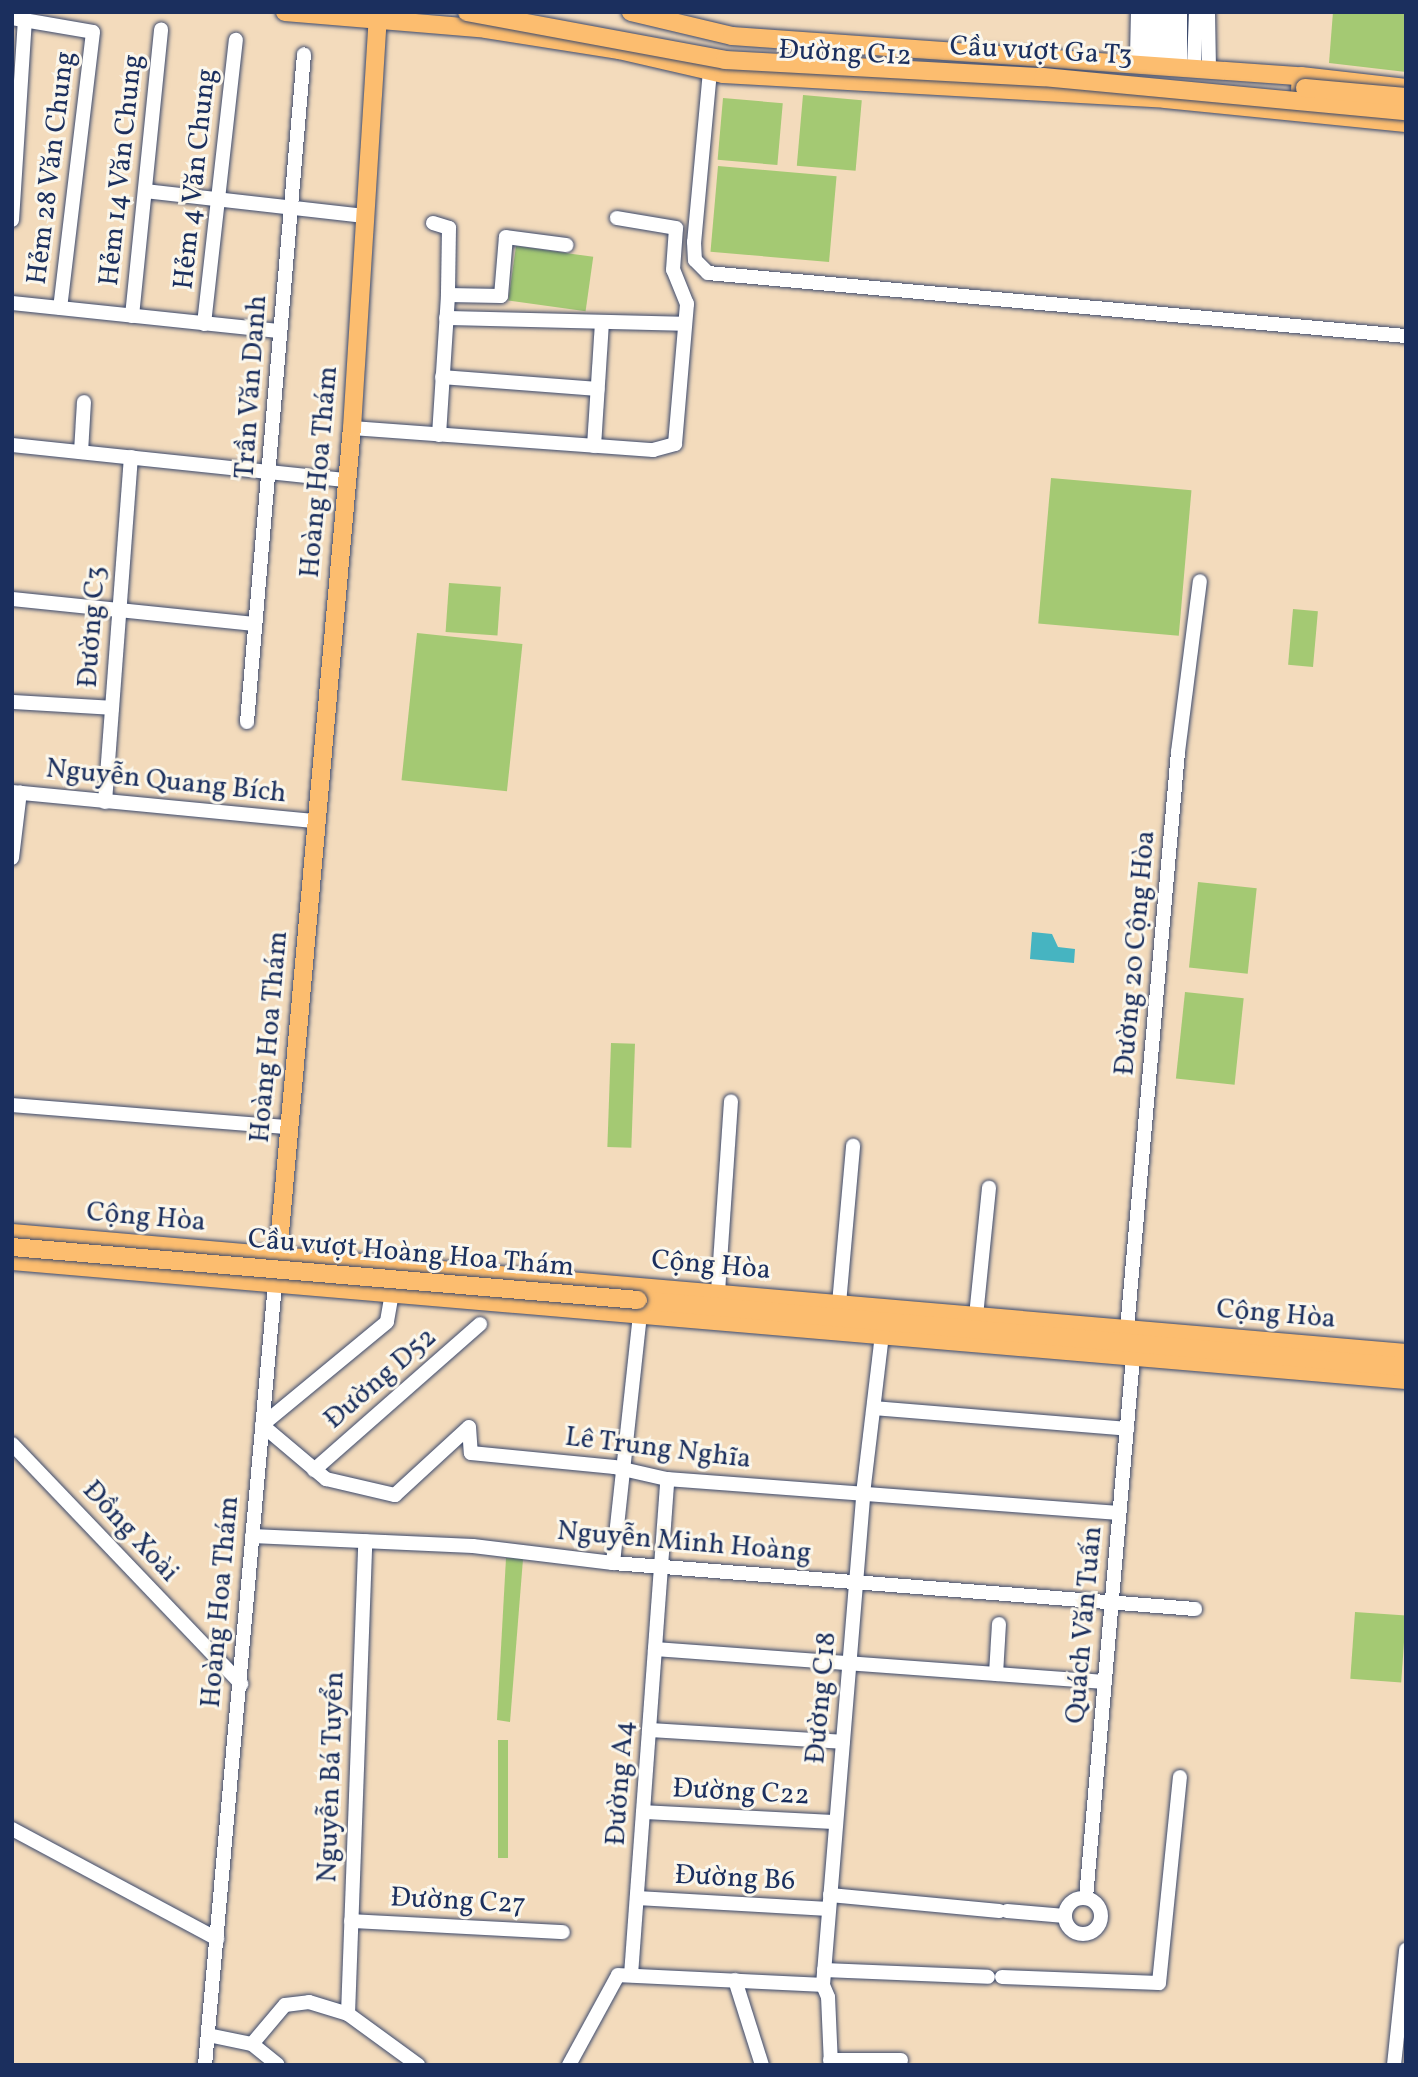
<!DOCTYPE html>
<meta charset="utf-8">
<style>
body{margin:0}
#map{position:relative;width:1418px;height:2077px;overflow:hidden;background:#f3dbbc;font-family:Vollkorn,serif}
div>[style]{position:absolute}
.green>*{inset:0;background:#a4c973;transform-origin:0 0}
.water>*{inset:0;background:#46b4c1}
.roads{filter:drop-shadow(0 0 2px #3b496c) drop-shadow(0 0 2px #3b496c)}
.minor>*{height:14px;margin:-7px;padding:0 7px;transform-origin:7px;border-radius:7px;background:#fff}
.minor>.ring{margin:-7px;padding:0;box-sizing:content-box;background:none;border:14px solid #fff;border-radius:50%}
.major>*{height:18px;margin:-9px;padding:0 9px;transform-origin:9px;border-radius:9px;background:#fcbd6f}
.bridges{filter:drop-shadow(0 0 2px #3b496c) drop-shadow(0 0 2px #3b496c)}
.major-bridge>*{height:18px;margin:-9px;padding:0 9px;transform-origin:9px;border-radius:9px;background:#fcbd6f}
span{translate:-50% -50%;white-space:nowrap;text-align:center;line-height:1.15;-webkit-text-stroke:6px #fbf7ec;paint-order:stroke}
.street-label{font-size:28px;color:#1b2f5e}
.frame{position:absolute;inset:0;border:14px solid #1b2f5e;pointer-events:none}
</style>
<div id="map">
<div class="green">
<i style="clip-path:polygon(1333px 12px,1406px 12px,1406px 72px,1329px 63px)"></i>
<i style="left:803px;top:95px;width:59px;height:71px;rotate:5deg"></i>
<i style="left:723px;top:98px;width:60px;height:62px;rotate:5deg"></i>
<i style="left:718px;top:166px;width:119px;height:86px;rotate:5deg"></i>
<i style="left:516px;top:246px;width:78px;height:55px;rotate:8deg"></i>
<i style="left:1051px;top:478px;width:141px;height:146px;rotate:5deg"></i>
<i style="left:449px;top:583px;width:52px;height:49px;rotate:4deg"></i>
<i style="left:1293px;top:609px;width:25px;height:56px;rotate:5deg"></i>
<i style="left:417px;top:633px;width:106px;height:148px;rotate:6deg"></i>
<i style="left:1198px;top:882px;width:59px;height:86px;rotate:6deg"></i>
<i style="left:1185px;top:992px;width:59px;height:87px;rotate:6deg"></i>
<i style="left:611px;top:1043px;width:24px;height:104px;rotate:2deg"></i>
<i style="clip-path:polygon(506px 1558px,523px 1559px,510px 1722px,497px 1720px)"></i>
<i style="left:1355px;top:1612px;width:51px;height:67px;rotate:4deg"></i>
<i style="left:498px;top:1740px;width:10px;height:118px"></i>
</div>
<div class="water">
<i style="clip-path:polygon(1032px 932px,1052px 934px,1058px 947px,1075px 949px,1074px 963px,1030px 959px)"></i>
</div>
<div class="roads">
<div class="minor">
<i style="left:1162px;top:12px;width:9px;rotate:36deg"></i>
<i style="left:1169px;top:17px;width:48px;rotate:91.2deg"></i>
<i style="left:1208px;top:12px;width:55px;rotate:89deg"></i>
<i style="left:12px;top:18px;width:82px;rotate:9.8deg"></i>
<i style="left:93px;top:32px;width:278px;rotate:96.8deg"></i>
<i style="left:1137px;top:56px;width:44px;rotate:-88.7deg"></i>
<i style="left:1147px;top:64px;width:48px;rotate:-88.8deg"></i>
<i style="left:1148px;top:16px;width:8px;rotate:-30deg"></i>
<i style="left:1157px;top:64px;width:52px;rotate:-88.9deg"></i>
<i style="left:1180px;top:66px;width:54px;rotate:-90deg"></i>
<i style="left:1194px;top:66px;width:54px;rotate:-87.9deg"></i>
<i style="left:710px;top:71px;width:172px;rotate:95.3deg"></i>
<i style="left:694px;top:242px;width:18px;rotate:87deg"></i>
<i style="left:695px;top:260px;width:18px;rotate:45deg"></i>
<i style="left:708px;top:273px;width:701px;rotate:5.16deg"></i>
<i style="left:145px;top:191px;width:221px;rotate:6.5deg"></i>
<i style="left:12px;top:220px;width:200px;rotate:-86.3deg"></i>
<i style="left:433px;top:223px;width:17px;rotate:17deg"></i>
<i style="left:449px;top:228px;width:67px;rotate:90.9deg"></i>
<i style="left:12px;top:303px;width:268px;rotate:6deg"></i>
<i style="left:132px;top:316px;width:288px;rotate:-84.2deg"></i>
<i style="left:446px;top:318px;width:239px;rotate:1.4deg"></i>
<i style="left:204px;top:324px;width:286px;rotate:-83.6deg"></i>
<i style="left:442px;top:377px;width:156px;rotate:4.4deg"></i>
<i style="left:352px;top:428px;width:302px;rotate:4.2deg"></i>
<i style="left:653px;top:450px;width:23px;rotate:-15deg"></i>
<i style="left:675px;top:444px;width:141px;rotate:-85.1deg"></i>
<i style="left:687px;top:304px;width:37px;rotate:-112deg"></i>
<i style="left:673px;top:270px;width:42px;rotate:-85.9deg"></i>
<i style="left:676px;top:228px;width:60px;rotate:-170.4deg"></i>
<i style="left:439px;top:435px;width:140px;rotate:-86.3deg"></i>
<i style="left:448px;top:295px;width:53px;rotate:1.1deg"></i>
<i style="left:501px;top:296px;width:59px;rotate:-85.2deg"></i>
<i style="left:506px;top:237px;width:61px;rotate:7.6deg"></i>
<i style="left:12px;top:445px;width:337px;rotate:6deg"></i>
<i style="left:594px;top:446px;width:123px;rotate:-86.3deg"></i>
<i style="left:81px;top:452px;width:50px;rotate:-86.6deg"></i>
<i style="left:12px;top:599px;width:244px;rotate:5.9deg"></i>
<i style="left:12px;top:702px;width:100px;rotate:3.4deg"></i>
<i style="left:247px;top:722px;width:670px;rotate:-85.12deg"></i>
<i style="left:12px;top:792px;width:303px;rotate:5.5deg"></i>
<i style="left:105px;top:802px;width:346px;rotate:-85.7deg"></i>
<i style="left:12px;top:858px;width:66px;rotate:-83.1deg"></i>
<i style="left:12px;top:1105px;width:277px;rotate:4.6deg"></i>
<i style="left:718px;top:1292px;width:191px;rotate:-86.1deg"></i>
<i style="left:392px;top:1293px;width:29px;rotate:100deg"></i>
<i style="left:387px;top:1322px;width:162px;rotate:140.5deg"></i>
<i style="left:262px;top:1425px;width:84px;rotate:40.2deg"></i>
<i style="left:326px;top:1479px;width:71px;rotate:13.1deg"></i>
<i style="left:395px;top:1495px;width:100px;rotate:-42.6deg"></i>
<i style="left:839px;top:1304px;width:159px;rotate:-84.9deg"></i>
<i style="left:976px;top:1316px;width:129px;rotate:-84.2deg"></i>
<i style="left:1127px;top:1329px;width:579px;rotate:-84.95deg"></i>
<i style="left:1178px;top:752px;width:172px;rotate:-82.7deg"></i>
<i style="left:874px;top:1408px;width:254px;rotate:4.7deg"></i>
<i style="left:469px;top:1427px;width:26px;rotate:86deg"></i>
<i style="left:471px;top:1453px;width:144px;rotate:5.6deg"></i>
<i style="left:614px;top:1467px;width:54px;rotate:12.8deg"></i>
<i style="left:667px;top:1479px;width:453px;rotate:4.3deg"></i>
<i style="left:12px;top:1444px;width:332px;rotate:46.3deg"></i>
<i style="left:314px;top:1470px;width:221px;rotate:-41.3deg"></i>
<i style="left:252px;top:1536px;width:221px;rotate:2.6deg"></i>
<i style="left:473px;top:1546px;width:141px;rotate:6.9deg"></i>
<i style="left:613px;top:1563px;width:584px;rotate:4.52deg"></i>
<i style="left:613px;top:1563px;width:251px;rotate:-83.8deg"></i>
<i style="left:655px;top:1649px;width:451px;rotate:4.2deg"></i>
<i style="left:996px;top:1674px;width:50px;rotate:-86.6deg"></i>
<i style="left:649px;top:1730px;width:194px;rotate:3.5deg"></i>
<i style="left:643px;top:1812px;width:193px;rotate:3deg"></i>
<i style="left:12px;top:1829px;width:233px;rotate:28.2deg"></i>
<i style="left:830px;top:1895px;width:170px;rotate:5.4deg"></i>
<i style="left:637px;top:1898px;width:192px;rotate:3.3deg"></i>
<i style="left:1086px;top:1898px;width:543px;rotate:-85.03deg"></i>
<i class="ring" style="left:1065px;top:1898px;width:22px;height:22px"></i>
<i style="left:1007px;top:1911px;width:58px;rotate:4.9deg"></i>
<i style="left:351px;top:1921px;width:212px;rotate:3deg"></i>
<i style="left:824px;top:1970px;width:164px;rotate:2.4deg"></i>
<i style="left:631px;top:1975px;width:497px;rotate:-85.8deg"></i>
<i style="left:1002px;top:1977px;width:157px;rotate:2.2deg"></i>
<i style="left:1159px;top:1983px;width:207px;rotate:-84.2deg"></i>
<i style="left:735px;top:1980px;width:89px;rotate:72.4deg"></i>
<i style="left:348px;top:2014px;width:473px;rotate:-87.9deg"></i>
<i style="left:208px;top:2035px;width:45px;rotate:11.6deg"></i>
<i style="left:252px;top:2044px;width:33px;rotate:39deg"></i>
<i style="left:252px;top:2044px;width:51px;rotate:-49.8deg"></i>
<i style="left:285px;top:2005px;width:24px;rotate:-7deg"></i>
<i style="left:309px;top:2002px;width:41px;rotate:17.1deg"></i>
<i style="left:348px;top:2014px;width:87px;rotate:36.1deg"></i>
<i style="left:830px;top:2060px;width:71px"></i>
<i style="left:205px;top:2065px;width:785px;rotate:-84.88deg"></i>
<i style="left:569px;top:2065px;width:102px;rotate:-61.4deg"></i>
<i style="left:618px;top:1975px;width:205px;rotate:2.8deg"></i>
<i style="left:831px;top:2065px;width:68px;rotate:-92.5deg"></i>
<i style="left:828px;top:1997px;width:13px;rotate:-113deg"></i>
<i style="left:823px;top:1985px;width:493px;rotate:-85.3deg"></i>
<i style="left:863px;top:1494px;width:160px;rotate:-83.2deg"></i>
<i style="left:1394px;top:2065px;width:116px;rotate:-84deg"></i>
</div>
<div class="major">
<i style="left:285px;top:12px;width:202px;rotate:4.8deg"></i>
<i style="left:486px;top:29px;width:135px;rotate:9deg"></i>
<i style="left:619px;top:50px;width:107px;rotate:13deg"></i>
<i style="left:723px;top:74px;width:443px;rotate:3.2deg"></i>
<i style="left:1165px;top:99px;width:242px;rotate:5.7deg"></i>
<i style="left:631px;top:12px;width:104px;rotate:13.4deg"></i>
<i style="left:732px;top:36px;width:566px;rotate:4.05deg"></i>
<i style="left:1300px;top:90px;width:14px;rotate:-86deg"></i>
<i style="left:1301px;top:76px;width:106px;rotate:6.5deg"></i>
<i style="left:12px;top:1233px;width:1399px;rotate:4.92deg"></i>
<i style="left:12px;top:1261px;width:1399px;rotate:4.88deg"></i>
<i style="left:277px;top:1266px;width:841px;rotate:-84.89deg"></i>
<i style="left:352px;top:428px;width:417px;rotate:-86.4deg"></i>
<i style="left:638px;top:1300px;width:771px;rotate:4.99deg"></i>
</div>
</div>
<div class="bridges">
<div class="major-bridge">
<i style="left:467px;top:12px;width:262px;rotate:10.5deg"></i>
<i style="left:725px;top:60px;width:318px;rotate:3.1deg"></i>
<i style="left:1043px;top:77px;width:365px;rotate:5.4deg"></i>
<i style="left:1305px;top:88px;width:101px;rotate:5.1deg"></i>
<i style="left:12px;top:1247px;width:628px;rotate:4.84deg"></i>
</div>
</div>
<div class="street-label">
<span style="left:1041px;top:52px;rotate:3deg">Cầu vượt Ga T3</span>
<span style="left:845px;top:54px;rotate:3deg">Đường C12</span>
<span style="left:52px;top:168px;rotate:-83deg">Hẻm 28 Văn Chung</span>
<span style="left:122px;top:170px;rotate:-84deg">Hẻm 14 Văn Chung</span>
<span style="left:196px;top:179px;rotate:-84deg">Hẻm 4 Văn Chung</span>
<span style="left:252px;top:387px;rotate:-86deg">Trần Văn Danh</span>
<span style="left:320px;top:472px;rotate:-85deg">Hoàng Hoa Thám</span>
<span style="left:93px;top:627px;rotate:-86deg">Đường C3</span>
<span style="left:166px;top:782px;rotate:6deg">Nguyễn Quang Bích</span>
<span style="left:1136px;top:953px;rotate:-85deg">Đường 20 Cộng Hòa</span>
<span style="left:270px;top:1037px;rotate:-85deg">Hoàng Hoa Thám</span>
<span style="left:146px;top:1218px;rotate:5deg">Cộng Hòa</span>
<span style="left:411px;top:1254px;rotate:5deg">Cầu vượt Hoàng Hoa Thám</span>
<span style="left:711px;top:1266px;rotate:5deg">Cộng Hòa</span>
<span style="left:1276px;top:1315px;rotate:5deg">Cộng Hòa</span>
<span style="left:381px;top:1379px;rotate:-41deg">Đường D52</span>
<span style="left:658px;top:1449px;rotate:7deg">Lê Trung Nghĩa</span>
<span style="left:130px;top:1532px;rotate:47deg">Đồng Xoài</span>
<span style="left:684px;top:1543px;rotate:5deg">Nguyễn Minh Hoàng</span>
<span style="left:221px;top:1602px;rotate:-85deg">Hoàng Hoa Thám</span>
<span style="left:1085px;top:1625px;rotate:-85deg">Quách Văn Tuấn</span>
<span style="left:822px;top:1698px;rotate:-85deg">Đường C18</span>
<span style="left:332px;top:1777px;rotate:-88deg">Nguyễn Bá Tuyển</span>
<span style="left:621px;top:1783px;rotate:-86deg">Đường A4</span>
<span style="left:741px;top:1793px;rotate:3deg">Đường C22</span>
<span style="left:735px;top:1879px;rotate:3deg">Đường B6</span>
<span style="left:458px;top:1902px;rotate:3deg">Đường C27</span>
</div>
<div class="frame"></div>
</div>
